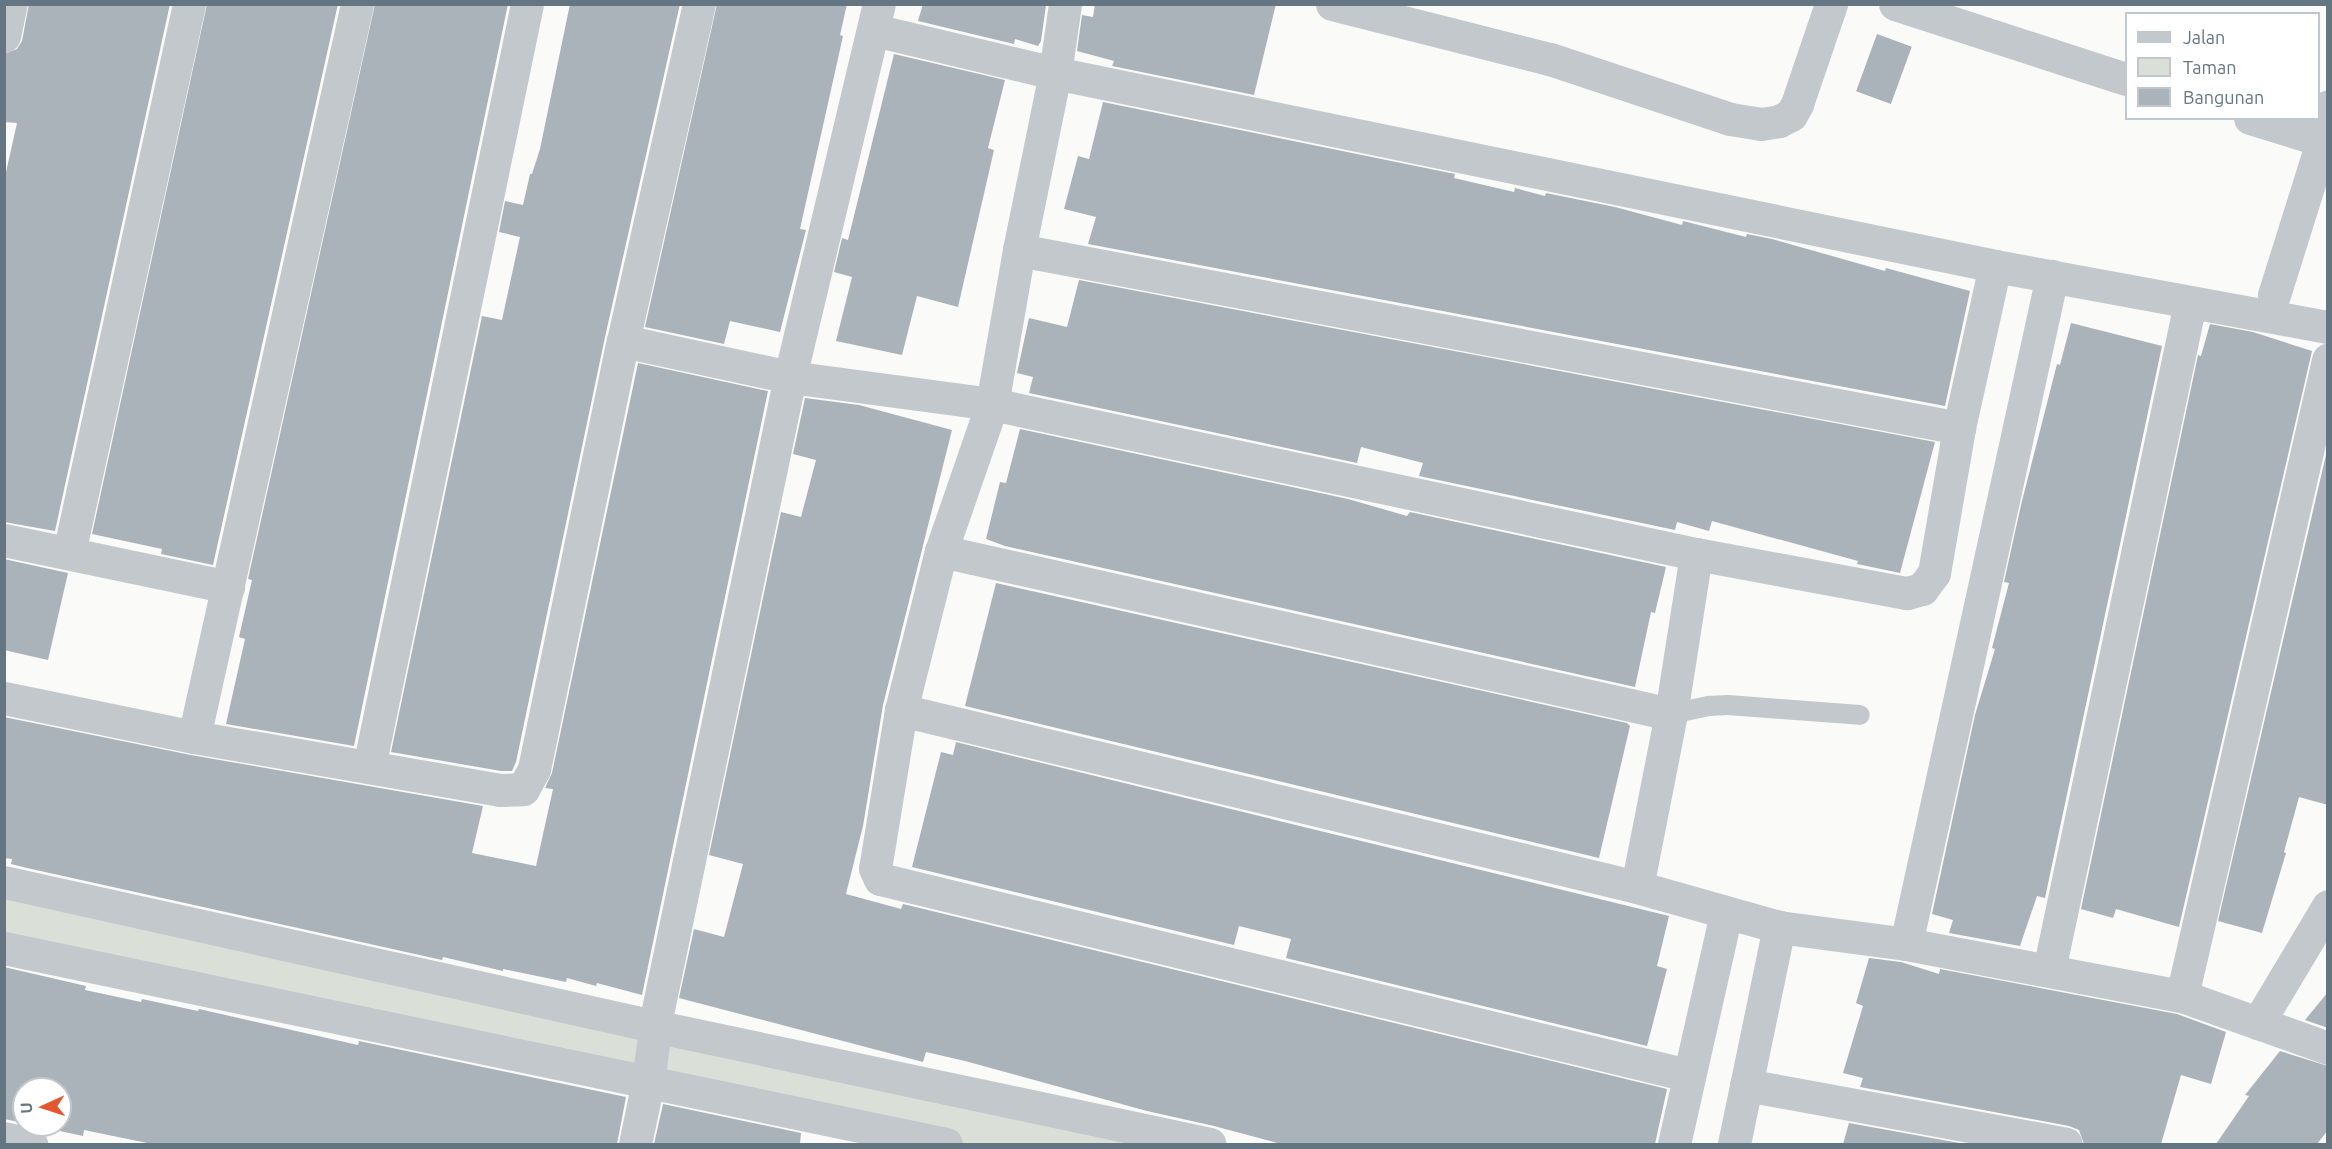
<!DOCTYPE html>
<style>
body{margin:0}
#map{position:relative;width:2332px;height:1149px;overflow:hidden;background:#fafaf8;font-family:Ubuntu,sans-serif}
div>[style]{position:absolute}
.green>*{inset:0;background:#dadfd7}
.building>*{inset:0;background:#aab3b9;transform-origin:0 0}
.service>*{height:20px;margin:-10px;padding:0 10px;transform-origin:10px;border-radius:10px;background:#c3c8cc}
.minor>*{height:33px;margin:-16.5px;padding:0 16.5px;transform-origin:16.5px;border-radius:16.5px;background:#c3c8cc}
span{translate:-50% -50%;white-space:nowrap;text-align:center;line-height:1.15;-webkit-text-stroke:6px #fff;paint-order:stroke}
.frame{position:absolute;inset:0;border:6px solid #657683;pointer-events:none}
.legend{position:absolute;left:2125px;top:12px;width:195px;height:108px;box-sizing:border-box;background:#fff;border:2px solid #c1c8cd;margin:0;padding:8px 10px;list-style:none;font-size:18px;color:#657683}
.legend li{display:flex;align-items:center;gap:12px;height:30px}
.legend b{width:30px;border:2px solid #c1c8cd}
.north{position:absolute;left:12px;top:1077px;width:60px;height:60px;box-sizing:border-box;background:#fff;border:2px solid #c1c8cd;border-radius:50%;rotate:267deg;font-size:16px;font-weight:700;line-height:24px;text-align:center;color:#657683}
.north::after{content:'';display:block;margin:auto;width:21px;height:27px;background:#e4572e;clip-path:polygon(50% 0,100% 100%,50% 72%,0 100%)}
</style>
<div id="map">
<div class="green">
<i style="clip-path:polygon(5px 882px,1210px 1144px,946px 1144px,5px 948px)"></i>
</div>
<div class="building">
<i style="clip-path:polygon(29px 4px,170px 4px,55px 531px,4px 522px,4px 181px,17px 123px,4px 122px,4px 54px,17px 49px,22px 41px)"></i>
<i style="clip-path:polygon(207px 4px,338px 4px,213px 565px,161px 554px,162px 549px,92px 534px)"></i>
<i style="clip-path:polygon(375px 4px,508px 4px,354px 746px,226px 724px,245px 639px,239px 637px,252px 580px,248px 579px)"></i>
<i style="clip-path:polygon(570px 4px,680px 4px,605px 337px,516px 762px,512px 771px,501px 771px,391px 752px,482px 316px,502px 320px,520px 237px,499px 232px,505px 201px,523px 205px,530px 174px,532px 174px,540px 149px)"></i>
<i style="clip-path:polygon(717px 4px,847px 4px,840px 35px,843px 36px,800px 229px,806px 230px,780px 332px,730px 321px,724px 344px,645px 327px)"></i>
<i style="clip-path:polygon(923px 4px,1046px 5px,1041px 41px,1038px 46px,1015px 39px,1014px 44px,918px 21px)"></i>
<i style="clip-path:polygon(1095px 4px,1276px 4px,1254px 95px,1112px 66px,1114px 61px,1077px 51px,1082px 15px,1093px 17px)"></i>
<i style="left:1877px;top:34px;width:37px;height:61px;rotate:20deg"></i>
<i style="clip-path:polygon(894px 54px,1005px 80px,988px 148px,994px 150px,958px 307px,917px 296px,902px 355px,836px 341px,852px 277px,834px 272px,842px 238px,848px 240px)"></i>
<i style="clip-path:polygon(1103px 102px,1455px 174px,1454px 178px,1514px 192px,1515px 188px,1545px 196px,1546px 193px,1615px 207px,1682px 225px,1683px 221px,1746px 237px,1747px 234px,1772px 239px,1885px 271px,1886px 268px,1970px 291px,1945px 406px,1088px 244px,1096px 217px,1064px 209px,1078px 156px,1089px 159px)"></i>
<i style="clip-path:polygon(1079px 280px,1935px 442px,1900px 573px,1857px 564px,1858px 561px,1712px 521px,1709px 531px,1677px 522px,1675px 530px,1419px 476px,1423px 463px,1361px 447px,1357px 463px,1029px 393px,1033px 377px,1017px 373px,1029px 318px,1067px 327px)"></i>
<i style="clip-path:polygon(2071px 323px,2162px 346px,2045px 898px,2037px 896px,2020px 946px,1949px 933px,1953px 920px,1932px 914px,1975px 715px,1995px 649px,1992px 648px,2009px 583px,2004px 582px,2021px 505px,2057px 364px,2060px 365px)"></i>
<i style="clip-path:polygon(2210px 324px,2253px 332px,2312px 351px,2179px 927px,2116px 909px,2113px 918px,2081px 909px,2198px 355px,2201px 356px)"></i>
<i style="clip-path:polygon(638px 363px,768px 391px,642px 995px,597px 983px,596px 986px,567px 978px,566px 982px,503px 969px,503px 971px,443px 957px,442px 960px,27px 868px,11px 864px,12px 859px,4px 858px,4px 717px,191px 755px,483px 806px,472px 853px,536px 866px,553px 789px,545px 788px,552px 773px)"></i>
<i style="clip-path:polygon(805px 398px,859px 405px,952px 430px,883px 705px,863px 826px,846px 894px,901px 909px,903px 904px,1667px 1089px,1655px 1144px,1281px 1144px,1214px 1126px,1147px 1111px,965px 1061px,926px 1052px,923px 1062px,679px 998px,694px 929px,724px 937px,743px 864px,709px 855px,781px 512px,801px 517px,816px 460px,793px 454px)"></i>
<i style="clip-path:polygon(1020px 429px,1348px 499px,1407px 516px,1410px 512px,1666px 567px,1655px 613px,1651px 612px,1635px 687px,1005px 546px,986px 539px,1000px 482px,1006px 483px)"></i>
<i style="clip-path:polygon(2328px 446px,2328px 805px,2299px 797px,2284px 852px,2286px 853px,2262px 933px,2218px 921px)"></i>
<i style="clip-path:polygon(4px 559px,68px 573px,48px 660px,4px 650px)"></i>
<i style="clip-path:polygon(996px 583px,1627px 723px,1630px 726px,1599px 858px,965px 706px)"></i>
<i style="clip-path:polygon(956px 742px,1669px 916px,1657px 966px,1667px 969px,1647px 1046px,1286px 958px,1291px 939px,1239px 926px,1234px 945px,912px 867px,941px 752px,953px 755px)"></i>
<i style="clip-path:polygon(1869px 958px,1901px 962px,1939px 974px,1940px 969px,2177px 1014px,2226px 1032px,2211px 1084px,2181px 1075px,2161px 1144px,2084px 1144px,2079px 1130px,2069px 1126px,1860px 1087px,1863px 1078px,1843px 1073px,1863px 1006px,1856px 1003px)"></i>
<i style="clip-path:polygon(4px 967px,86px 986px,85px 990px,141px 1002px,142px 999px,198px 1011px,199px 1009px,358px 1045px,359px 1041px,626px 1097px,617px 1144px,152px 1144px,84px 1130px,83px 1136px,32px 1125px,60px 1125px,60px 1089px,24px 1089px,24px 1123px,4px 1119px)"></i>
<i style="clip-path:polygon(2328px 992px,2328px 1028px,2305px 1020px)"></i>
<i style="clip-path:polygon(2280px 1051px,2328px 1066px,2328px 1130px,2317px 1144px,2216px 1144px,2249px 1096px,2245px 1095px)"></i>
<i style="clip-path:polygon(663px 1104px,801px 1133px,800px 1144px,654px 1144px)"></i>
<i style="clip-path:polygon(1849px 1123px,1965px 1144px,1843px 1144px)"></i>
</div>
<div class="service">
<i style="left:1671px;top:714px;width:39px;rotate:-12deg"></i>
<i style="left:1709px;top:706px;width:19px;rotate:-3deg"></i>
<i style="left:1728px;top:705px;width:132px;rotate:4.3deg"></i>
</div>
<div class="minor">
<i style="left:1065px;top:4px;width:70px;rotate:98.2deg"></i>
<i style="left:1055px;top:73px;width:181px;rotate:101.5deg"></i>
<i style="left:1019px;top:250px;width:156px;rotate:99.9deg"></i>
<i style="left:992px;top:404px;width:156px;rotate:109.1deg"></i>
<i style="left:941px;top:551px;width:164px;rotate:104.1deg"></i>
<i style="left:901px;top:710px;width:160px;rotate:99.3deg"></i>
<i style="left:875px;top:868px;width:12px;rotate:66deg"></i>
<i style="left:880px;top:879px;width:831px;rotate:13.64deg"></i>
<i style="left:1332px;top:4px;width:225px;rotate:14.2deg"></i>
<i style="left:1550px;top:59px;width:190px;rotate:18.4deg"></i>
<i style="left:1730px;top:119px;width:31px;rotate:9deg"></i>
<i style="left:1761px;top:124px;width:18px;rotate:-9deg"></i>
<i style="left:1779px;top:121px;width:13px;rotate:-27deg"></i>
<i style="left:1791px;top:115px;width:13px;rotate:-61deg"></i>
<i style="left:1797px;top:104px;width:106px;rotate:-71.2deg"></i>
<i style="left:1895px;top:4px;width:243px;rotate:18deg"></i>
<i style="left:874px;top:30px;width:186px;rotate:13.4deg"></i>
<i style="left:1055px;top:73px;width:960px;rotate:11.6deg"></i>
<i style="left:1995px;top:266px;width:339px;rotate:10.4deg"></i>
<i style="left:4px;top:36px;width:33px;rotate:-78deg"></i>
<i style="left:2250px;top:118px;width:82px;rotate:17.1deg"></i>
<i style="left:1019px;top:250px;width:957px;rotate:10.72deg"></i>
<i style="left:2274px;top:295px;width:160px;rotate:-72.6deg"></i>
<i style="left:2322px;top:142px;width:36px;rotate:-81deg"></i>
<i style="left:623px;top:341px;width:171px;rotate:12.2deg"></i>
<i style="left:790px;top:377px;width:204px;rotate:7.6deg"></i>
<i style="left:992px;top:404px;width:720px;rotate:12.03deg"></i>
<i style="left:1696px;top:554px;width:215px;rotate:10.5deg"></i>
<i style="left:1907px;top:593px;width:16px;rotate:-15deg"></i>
<i style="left:1922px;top:589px;width:20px;rotate:-53deg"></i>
<i style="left:1934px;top:573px;width:147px;rotate:-80.2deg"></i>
<i style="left:1959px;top:428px;width:166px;rotate:-77.5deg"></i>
<i style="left:4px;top:540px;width:229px;rotate:11.8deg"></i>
<i style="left:941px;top:551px;width:748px;rotate:12.59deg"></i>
<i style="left:69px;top:553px;width:562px;rotate:-77.67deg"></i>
<i style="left:4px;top:698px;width:194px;rotate:11.6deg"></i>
<i style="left:194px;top:737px;width:311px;rotate:9.8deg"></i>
<i style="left:500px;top:790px;width:23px;rotate:-2deg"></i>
<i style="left:523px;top:789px;width:23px;rotate:-61deg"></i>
<i style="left:534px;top:769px;width:437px;rotate:-78.3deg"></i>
<i style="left:623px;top:341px;width:345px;rotate:-77.3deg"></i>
<i style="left:901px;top:710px;width:757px;rotate:13.52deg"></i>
<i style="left:1637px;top:887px;width:148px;rotate:15.7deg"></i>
<i style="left:1779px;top:927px;width:128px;rotate:7.6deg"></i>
<i style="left:1906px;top:944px;width:281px;rotate:10.7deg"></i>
<i style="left:2182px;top:996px;width:81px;rotate:19.6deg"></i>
<i style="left:2258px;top:1023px;width:136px;rotate:-59.1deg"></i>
<i style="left:194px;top:737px;width:751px;rotate:-77.46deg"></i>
<i style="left:369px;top:767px;width:779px;rotate:-78.3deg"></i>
<i style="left:4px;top:882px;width:666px;rotate:12.49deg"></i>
<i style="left:654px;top:1026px;width:568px;rotate:11.98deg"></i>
<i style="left:1637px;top:887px;width:176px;rotate:-78.9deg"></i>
<i style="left:1671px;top:714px;width:162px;rotate:-81.1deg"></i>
<i style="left:1906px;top:944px;width:684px;rotate:-77.67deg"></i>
<i style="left:4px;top:948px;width:962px;rotate:11.75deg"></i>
<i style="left:2049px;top:970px;width:682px;rotate:-78.06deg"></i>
<i style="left:2182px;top:996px;width:653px;rotate:-77.07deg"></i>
<i style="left:2258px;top:1023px;width:74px;rotate:19.7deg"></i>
<i style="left:1746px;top:1085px;width:325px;rotate:10.4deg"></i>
<i style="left:4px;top:1138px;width:28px;rotate:13deg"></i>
<i style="left:635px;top:1144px;width:63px;rotate:-78.2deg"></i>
<i style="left:648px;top:1082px;width:69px;rotate:-82.5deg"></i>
<i style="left:657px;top:1014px;width:651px;rotate:-78.21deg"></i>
<i style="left:790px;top:377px;width:383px;rotate:-76.6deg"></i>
<i style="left:1674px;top:1144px;width:236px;rotate:-77.3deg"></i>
<i style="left:1734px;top:1144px;width:222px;rotate:-78.3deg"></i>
</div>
<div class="frame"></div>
<ul class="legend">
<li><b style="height:8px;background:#c3c8cc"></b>Jalan</li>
<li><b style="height:16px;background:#dadfd7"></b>Taman</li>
<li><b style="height:16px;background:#aab3b9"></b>Bangunan</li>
</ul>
<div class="north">U</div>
</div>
